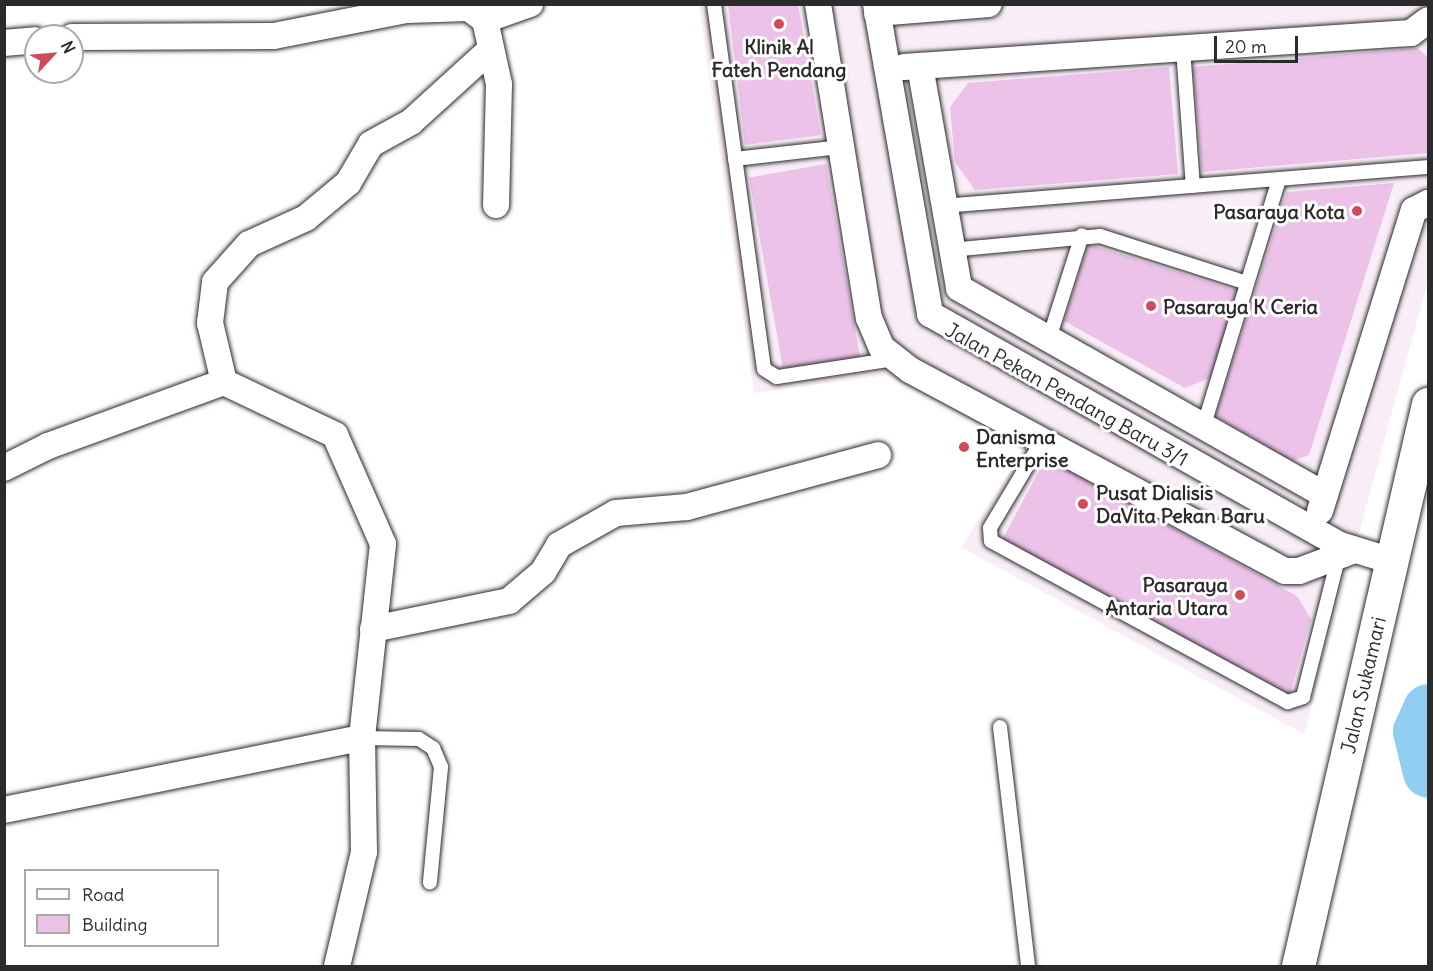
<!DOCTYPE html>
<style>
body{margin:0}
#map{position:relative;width:1433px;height:971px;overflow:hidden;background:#fff;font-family:Delius,sans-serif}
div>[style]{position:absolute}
.built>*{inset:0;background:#f9edf8}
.river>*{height:51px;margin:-25.5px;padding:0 25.5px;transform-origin:25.5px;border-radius:25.5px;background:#91cdf1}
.building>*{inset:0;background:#ecc2e9;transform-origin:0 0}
.roads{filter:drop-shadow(0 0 2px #2b2b2b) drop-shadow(0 0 2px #2b2b2b)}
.lane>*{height:14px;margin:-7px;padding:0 7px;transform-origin:7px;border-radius:7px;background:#fff}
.street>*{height:26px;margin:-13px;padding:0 13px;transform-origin:13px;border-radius:13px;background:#fff}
.secondary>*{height:33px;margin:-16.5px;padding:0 16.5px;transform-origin:16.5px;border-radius:16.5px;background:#fff}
.dots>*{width:16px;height:16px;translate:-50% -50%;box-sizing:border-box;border:3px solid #fff;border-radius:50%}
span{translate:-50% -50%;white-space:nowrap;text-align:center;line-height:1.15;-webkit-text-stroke:6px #fff;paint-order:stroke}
.poi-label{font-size:20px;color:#2b2b2b;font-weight:700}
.right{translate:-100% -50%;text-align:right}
.left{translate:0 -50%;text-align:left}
.street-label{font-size:20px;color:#2b2b2b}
.frame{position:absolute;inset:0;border:6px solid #2b2b2b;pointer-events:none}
.legend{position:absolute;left:24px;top:869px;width:195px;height:78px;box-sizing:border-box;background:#fff;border:2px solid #aaa;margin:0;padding:8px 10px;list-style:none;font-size:18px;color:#2b2b2b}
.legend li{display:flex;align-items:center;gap:12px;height:30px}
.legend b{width:30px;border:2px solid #aaa}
.north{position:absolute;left:24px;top:24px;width:60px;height:60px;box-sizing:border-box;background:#fff;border:2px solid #aaa;border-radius:50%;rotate:64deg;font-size:16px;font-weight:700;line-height:24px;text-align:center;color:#2b2b2b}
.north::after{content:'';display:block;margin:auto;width:21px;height:27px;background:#d1495b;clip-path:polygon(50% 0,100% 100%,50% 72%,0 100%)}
.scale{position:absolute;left:1214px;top:36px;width:84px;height:27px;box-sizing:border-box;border:3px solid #2b2b2b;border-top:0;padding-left:8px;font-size:18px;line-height:21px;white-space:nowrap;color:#2b2b2b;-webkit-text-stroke:4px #fff;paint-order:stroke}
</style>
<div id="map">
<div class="built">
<i style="clip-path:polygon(699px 5px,1428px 5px,1428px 280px,1304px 734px,961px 547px,1025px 448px,887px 375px,754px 393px)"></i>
</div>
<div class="river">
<i style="left:1428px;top:709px;width:24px;rotate:114deg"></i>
<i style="left:1418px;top:731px;width:42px;rotate:76.3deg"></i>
</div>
<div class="building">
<i style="clip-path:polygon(728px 4px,798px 4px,821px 135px,745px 145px)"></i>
<i style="clip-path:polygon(1417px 48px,1428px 57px,1428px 153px,1202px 172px,1193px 67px)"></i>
<i style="clip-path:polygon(1169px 67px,1178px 174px,975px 190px,955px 162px,950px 107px,968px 83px)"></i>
<i style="left:826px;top:164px;width:200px;height:78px;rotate:80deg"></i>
<i style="clip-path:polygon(1394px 183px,1309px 455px,1292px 461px,1215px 416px,1287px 192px)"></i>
<i style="clip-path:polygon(1088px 244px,1238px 291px,1212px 377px,1185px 388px,1064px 321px)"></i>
<i style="clip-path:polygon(1046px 458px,1297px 596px,1311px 619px,1290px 695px,1002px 540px)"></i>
</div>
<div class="roads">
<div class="lane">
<i style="left:714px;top:4px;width:368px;rotate:82.2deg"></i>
<i style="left:764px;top:369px;width:15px;rotate:32deg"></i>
<i style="left:777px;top:377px;width:118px;rotate:-8.7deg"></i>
<i style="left:1183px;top:48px;width:138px;rotate:85.9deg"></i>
<i style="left:735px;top:159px;width:107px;rotate:-6.5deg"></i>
<i style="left:943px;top:206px;width:487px;rotate:-4.6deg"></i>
<i style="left:950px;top:250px;width:151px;rotate:-5.3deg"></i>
<i style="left:1100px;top:236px;width:154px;rotate:17.7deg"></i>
<i style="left:1048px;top:342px;width:112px;rotate:-72.4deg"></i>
<i style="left:1203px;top:428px;width:260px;rotate:-73deg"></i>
<i style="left:1042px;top:441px;width:101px;rotate:120.9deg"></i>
<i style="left:990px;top:528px;width:13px;rotate:86deg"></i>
<i style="left:991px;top:541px;width:338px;rotate:28.5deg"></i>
<i style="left:1288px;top:702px;width:16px;rotate:-18deg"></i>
<i style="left:1303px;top:697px;width:146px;rotate:-75.8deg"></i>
<i style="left:1000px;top:727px;width:241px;rotate:83.3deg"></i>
<i style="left:362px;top:738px;width:57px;rotate:1deg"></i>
<i style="left:419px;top:739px;width:17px;rotate:33deg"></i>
<i style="left:433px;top:748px;width:21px;rotate:67deg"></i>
<i style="left:441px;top:767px;width:116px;rotate:95.5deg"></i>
</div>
<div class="street">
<i style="left:818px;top:4px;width:318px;rotate:80.8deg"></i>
<i style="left:869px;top:318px;width:33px;rotate:67deg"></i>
<i style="left:882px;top:348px;width:36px;rotate:38deg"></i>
<i style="left:910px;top:370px;width:425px;rotate:28.2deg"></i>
<i style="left:1285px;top:571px;width:14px"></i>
<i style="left:1299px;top:571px;width:57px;rotate:-20.7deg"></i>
<i style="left:876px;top:4px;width:315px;rotate:80.1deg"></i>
<i style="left:930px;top:314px;width:471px;rotate:29.4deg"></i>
<i style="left:1340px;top:545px;width:54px;rotate:17.1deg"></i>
<i style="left:877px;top:13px;width:112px;rotate:-4.6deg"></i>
<i style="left:485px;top:20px;width:48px;rotate:-19.6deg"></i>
<i style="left:72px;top:37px;width:202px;rotate:-0.3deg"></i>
<i style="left:274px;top:36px;width:136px;rotate:-11.1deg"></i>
<i style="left:407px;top:10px;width:62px;rotate:-1.8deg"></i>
<i style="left:469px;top:8px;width:20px;rotate:37deg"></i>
<i style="left:485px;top:20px;width:66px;rotate:77.7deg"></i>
<i style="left:499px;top:84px;width:121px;rotate:91.4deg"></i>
<i style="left:4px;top:43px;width:32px;rotate:-5deg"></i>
<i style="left:920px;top:66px;width:225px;rotate:80deg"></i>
<i style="left:959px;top:288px;width:420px;rotate:29.5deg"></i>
<i style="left:904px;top:67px;width:508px;rotate:-3.84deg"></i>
<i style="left:1411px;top:33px;width:21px;rotate:-37deg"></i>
<i style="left:224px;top:382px;width:123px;rotate:25.5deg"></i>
<i style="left:335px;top:435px;width:119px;rotate:66.2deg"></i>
<i style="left:383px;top:544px;width:195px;rotate:96.2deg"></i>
<i style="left:362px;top:738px;width:114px;rotate:89deg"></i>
<i style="left:364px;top:852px;width:117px;rotate:103.3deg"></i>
<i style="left:4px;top:468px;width:49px;rotate:-26.6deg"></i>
<i style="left:48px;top:446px;width:187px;rotate:-20deg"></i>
<i style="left:224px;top:382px;width:61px;rotate:-103.3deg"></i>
<i style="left:210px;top:323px;width:41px;rotate:-83deg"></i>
<i style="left:215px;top:282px;width:51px;rotate:-48.2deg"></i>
<i style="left:249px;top:244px;width:63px;rotate:-24.5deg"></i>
<i style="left:306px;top:218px;width:55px;rotate:-39.8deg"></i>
<i style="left:348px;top:183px;width:45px;rotate:-59.5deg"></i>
<i style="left:371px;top:144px;width:46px;rotate:-28.8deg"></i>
<i style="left:411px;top:122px;width:105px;rotate:-42.3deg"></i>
<i style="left:1320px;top:511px;width:315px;rotate:-72.7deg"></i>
<i style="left:1414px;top:210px;width:16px;rotate:-27deg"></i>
<i style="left:373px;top:629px;width:139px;rotate:-11.6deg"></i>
<i style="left:509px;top:601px;width:45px;rotate:-40.5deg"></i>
<i style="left:543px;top:572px;width:31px;rotate:-59deg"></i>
<i style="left:559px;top:545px;width:65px;rotate:-29.3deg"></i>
<i style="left:616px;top:513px;width:71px;rotate:-4.8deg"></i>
<i style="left:687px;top:507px;width:198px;rotate:-15.2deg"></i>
<i style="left:4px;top:810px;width:365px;rotate:-11.4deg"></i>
</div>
<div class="secondary">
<i style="left:1298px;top:966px;width:577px;rotate:-76.98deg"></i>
</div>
</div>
<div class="dots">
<i style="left:779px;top:24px;background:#d1495b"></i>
<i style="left:1357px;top:211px;background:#d1495b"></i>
<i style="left:1151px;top:306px;background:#d1495b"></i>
<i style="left:964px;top:447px;background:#d1495b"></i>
<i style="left:1083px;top:504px;background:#d1495b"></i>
<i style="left:1240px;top:595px;background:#d1495b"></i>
</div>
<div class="poi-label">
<span style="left:779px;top:58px">Klinik Al<br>Fateh Pendang</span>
<span class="right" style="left:1345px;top:211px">Pasaraya Kota</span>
<span class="left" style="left:1163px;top:306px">Pasaraya K Ceria</span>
<span class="left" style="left:976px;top:448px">Danisma<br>Enterprise</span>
<span class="left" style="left:1096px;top:504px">Pusat Dialisis<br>DaVita Pekan Baru</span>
<span class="right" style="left:1228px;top:596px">Pasaraya<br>Antaria Utara</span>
</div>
<div class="street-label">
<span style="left:1067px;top:394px;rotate:29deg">Jalan Pekan Pendang Baru 3/1</span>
<span style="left:1363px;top:685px;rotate:-77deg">Jalan Sukamari</span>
</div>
<div class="frame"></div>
<ul class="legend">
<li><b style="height:8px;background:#fff"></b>Road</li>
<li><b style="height:16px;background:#ecc2e9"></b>Building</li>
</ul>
<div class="north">N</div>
<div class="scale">20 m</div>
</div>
